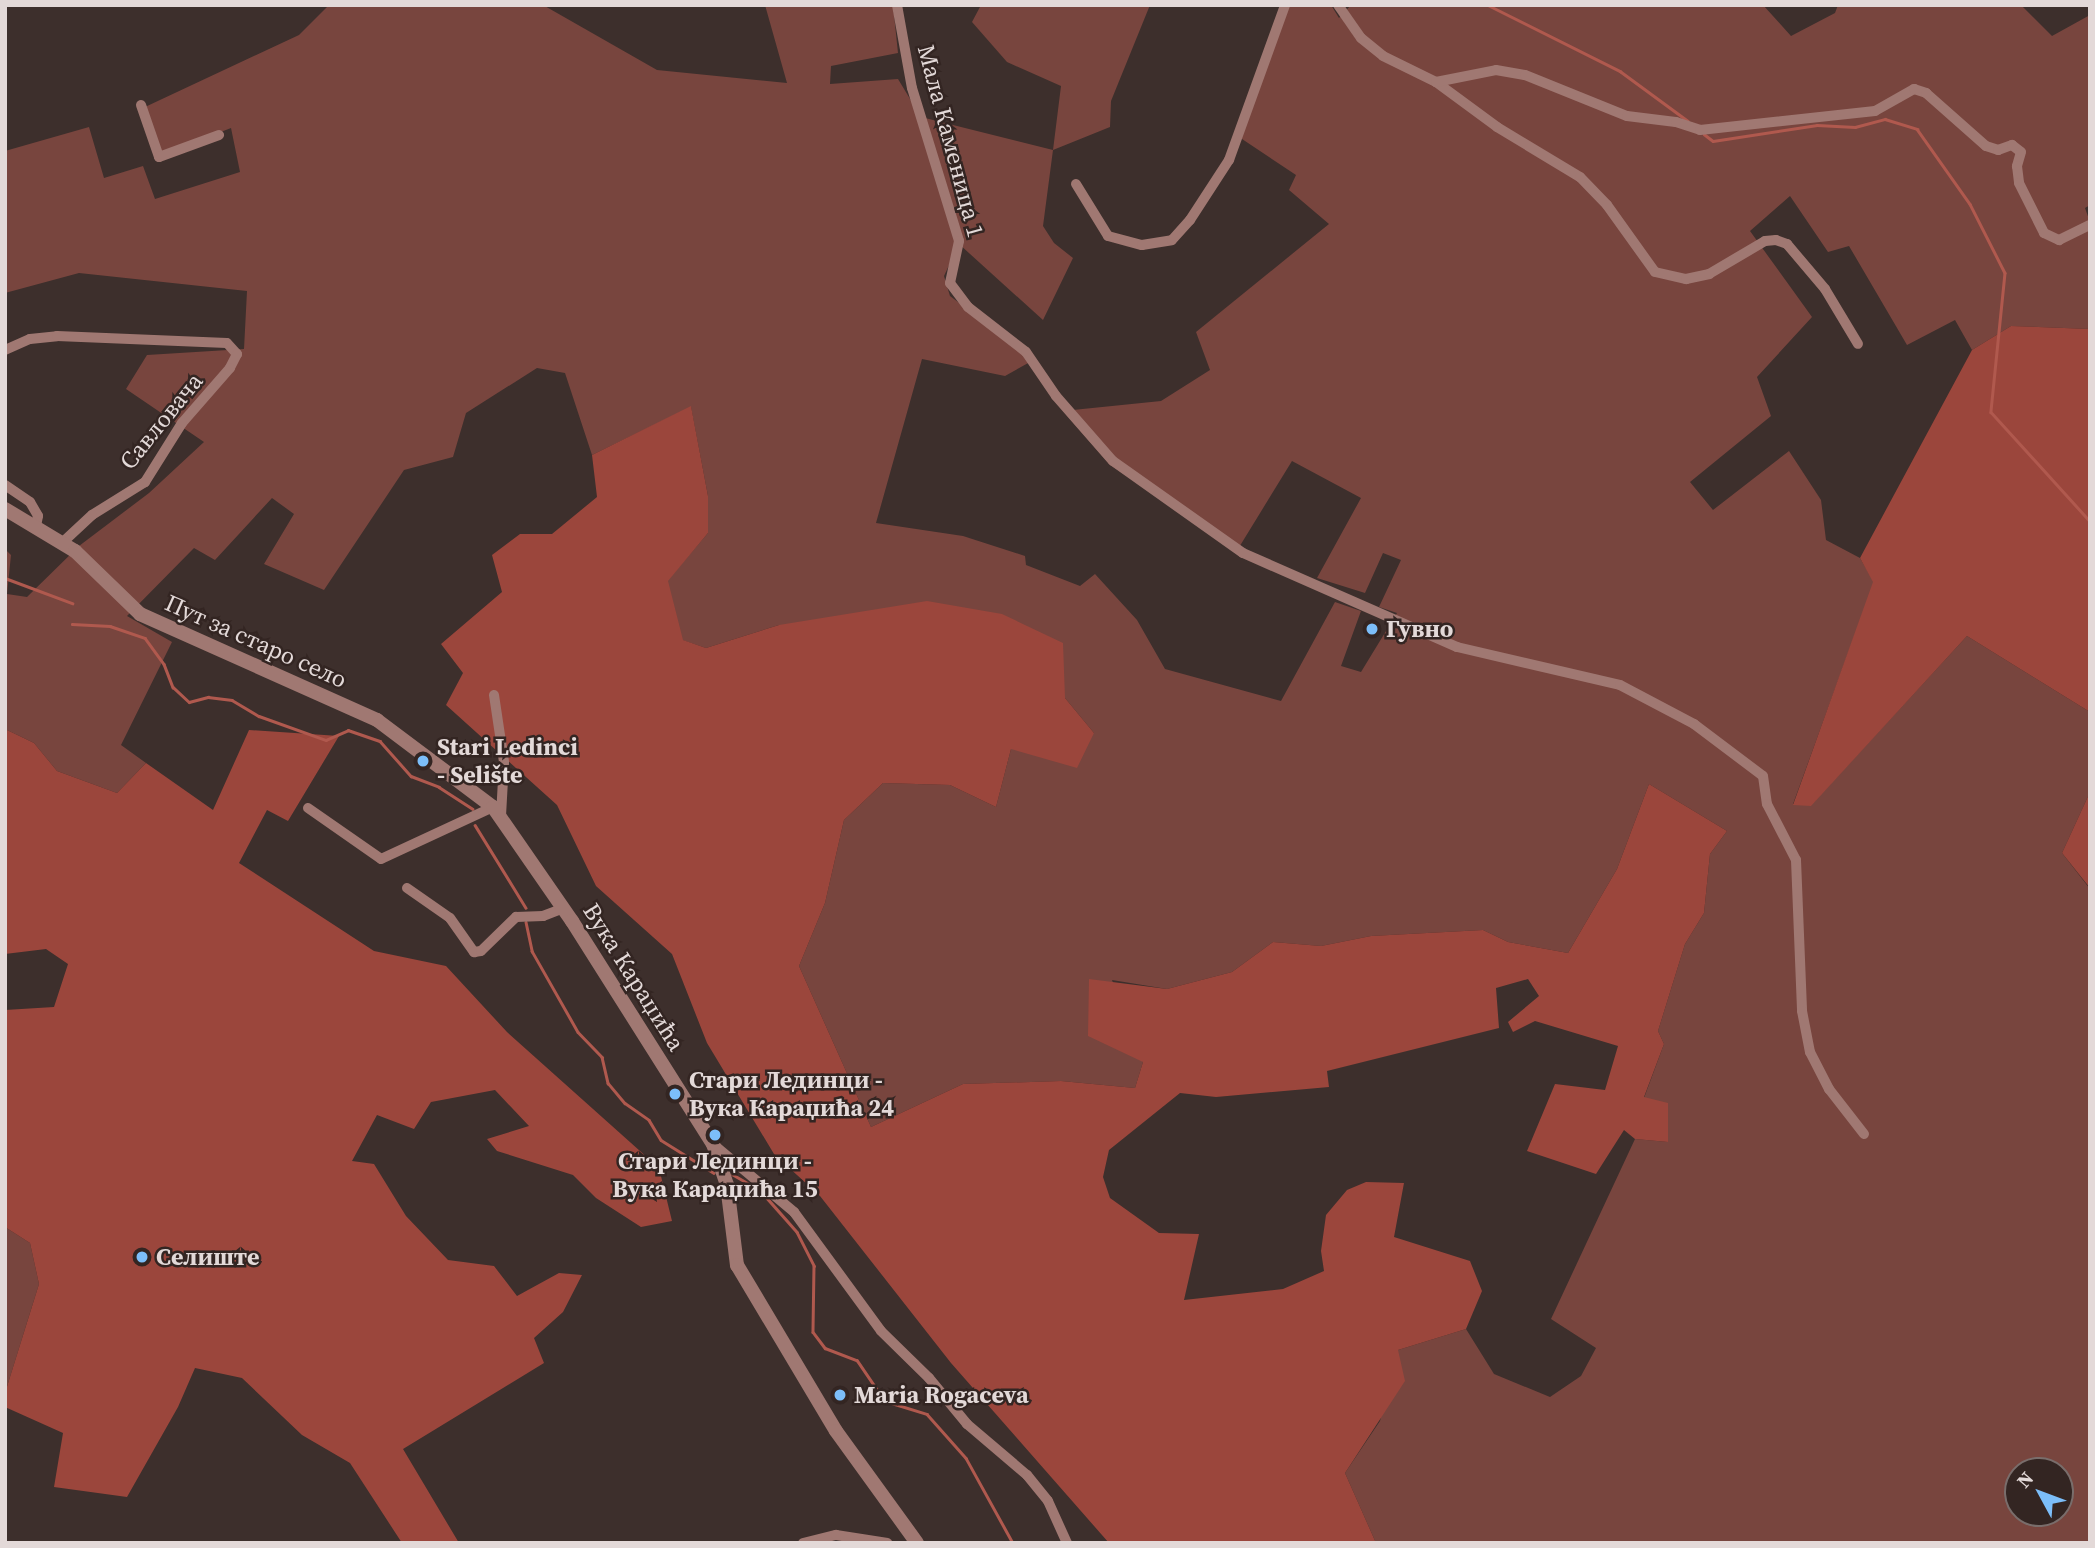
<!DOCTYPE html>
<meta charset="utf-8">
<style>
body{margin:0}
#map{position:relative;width:2095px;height:1548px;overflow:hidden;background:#3d2f2c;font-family:"Source Serif 4",serif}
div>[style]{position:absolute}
.green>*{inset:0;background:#78453e}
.forest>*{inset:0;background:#9b463c}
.stream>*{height:2.5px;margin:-1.25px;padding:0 1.25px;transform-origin:1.25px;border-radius:1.25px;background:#b0594e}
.minor>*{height:10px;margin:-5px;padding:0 5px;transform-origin:5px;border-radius:5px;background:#a07872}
.tertiary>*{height:14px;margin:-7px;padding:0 7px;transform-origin:7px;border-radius:7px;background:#a07872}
.dots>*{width:19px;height:19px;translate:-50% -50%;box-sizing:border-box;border:4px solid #332522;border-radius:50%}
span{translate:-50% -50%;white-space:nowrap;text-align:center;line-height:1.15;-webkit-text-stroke:5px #332522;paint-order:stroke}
.street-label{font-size:24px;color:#e3d9d8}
.poi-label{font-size:24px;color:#e3d9d8;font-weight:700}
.left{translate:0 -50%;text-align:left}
.frame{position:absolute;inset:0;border:7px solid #e3d9d8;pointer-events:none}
.north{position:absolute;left:2004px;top:1457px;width:70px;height:70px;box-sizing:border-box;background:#332522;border:2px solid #796d6b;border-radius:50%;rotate:311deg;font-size:19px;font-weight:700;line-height:28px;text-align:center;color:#e3d9d8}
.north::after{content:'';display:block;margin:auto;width:24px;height:32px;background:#7cbef9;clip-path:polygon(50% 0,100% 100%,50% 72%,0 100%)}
</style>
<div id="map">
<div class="green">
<i style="clip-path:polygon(evenodd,329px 5px,543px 5px,657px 70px,787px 83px,765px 5px,893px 5px,898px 53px,831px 66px,830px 84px,898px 79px,921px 117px,1053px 150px,1061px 86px,1007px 62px,972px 22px,981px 5px,1150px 5px,1111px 101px,1110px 127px,1053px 150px,1043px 226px,1054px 243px,1073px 258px,1043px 320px,959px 244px,944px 276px,950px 296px,1010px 341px,1030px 362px,1005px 376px,922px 359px,876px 523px,963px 536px,1025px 556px,1026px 565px,1080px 586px,1095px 574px,1137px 620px,1165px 669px,1281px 701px,1335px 602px,1361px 611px,1341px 666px,1361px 672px,1397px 613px,1379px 607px,1401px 560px,1383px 553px,1365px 593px,1317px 578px,1361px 498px,1292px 461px,1238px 549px,1110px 465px,1063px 411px,1161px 401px,1210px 370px,1196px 332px,1329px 224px,1289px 190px,1296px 175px,1236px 135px,1282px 5px,1331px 5px,1339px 18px,1351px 5px,1763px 5px,1791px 36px,1835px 13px,1838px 5px,2021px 5px,2052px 36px,2090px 15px,2090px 205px,2085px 208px,2090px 222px,2090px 329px,2011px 326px,1972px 350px,1955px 320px,1907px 345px,1849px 246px,1828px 252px,1790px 196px,1750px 231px,1812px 317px,1757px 377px,1771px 416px,1690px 482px,1713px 510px,1789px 451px,1821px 500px,1826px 540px,1860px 558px,1874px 582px,1793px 804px,1811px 805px,1967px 636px,2090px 712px,2090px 792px,2062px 853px,2090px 889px,2090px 1543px,1376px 1543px,1345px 1473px,1380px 1421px,1398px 1350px,1466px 1329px,1494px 1374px,1550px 1397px,1581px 1376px,1596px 1348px,1551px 1319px,1635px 1139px,1668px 1142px,1644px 1098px,1664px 1044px,1658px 1031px,1685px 944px,1704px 913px,1710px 854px,1727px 831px,1649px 784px,1617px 869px,1568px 953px,1508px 942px,1483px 930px,1371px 936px,1321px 946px,1273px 942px,1232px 972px,1167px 989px,1112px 980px,1143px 1062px,1135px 1088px,1061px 1081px,963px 1084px,871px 1127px,799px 966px,825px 903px,844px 820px,883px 783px,950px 785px,996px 807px,1011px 749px,1094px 733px,1065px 698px,779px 625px,706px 648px,682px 640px,667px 581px,708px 533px,708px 496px,691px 407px,592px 455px,565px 373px,537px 368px,466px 413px,453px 457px,404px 470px,324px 590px,264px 564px,294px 514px,272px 498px,215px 560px,194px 548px,127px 616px,172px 642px,121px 745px,146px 763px,117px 793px,57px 771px,34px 743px,5px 729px,5px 549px,11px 555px,7px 594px,27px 597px,79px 546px,149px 493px,204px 442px,126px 389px,147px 355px,244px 349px,247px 291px,79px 273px,5px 293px,5px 151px,89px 127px,104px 178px,143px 166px,155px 199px,240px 172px,231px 128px,160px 156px,145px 107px,299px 35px,329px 5px,2018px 1471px,2060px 1471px,2060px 1513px,2018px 1513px,2018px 1471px)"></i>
<i style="clip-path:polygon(5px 1227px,30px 1243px,39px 1284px,5px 1393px)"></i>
</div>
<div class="forest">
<i style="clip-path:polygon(2011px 326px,2090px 329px,2090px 712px,1967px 636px,1811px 806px,1793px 805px,1873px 582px,1860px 558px,1972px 350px)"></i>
<i style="clip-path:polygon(691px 406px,708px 496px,708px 533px,668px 581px,683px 640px,706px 648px,779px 625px,927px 601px,1002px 614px,1063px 643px,1065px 698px,1094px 733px,1077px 768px,1011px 749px,996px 807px,950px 785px,883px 783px,844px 820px,825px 903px,799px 966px,871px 1127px,963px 1084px,1061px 1081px,1135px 1088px,1143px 1062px,1088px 1036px,1089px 979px,1167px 989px,1232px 972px,1273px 942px,1321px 946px,1371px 936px,1483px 930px,1508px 942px,1568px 953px,1617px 869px,1649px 784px,1727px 831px,1710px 854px,1704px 913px,1685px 944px,1658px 1031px,1664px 1044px,1644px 1097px,1668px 1103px,1668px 1142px,1635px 1139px,1624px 1130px,1596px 1174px,1527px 1151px,1555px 1084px,1605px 1090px,1618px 1046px,1535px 1021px,1513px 1032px,1508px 1022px,1539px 996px,1528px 979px,1496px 988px,1499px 1028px,1327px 1071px,1329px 1087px,1216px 1097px,1180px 1093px,1109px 1150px,1103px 1177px,1110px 1198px,1159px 1233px,1199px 1234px,1184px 1300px,1283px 1289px,1324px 1271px,1321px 1251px,1326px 1215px,1347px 1190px,1366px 1182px,1404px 1183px,1394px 1237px,1470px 1261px,1482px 1291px,1466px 1329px,1398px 1350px,1405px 1381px,1345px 1473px,1376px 1543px,1109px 1543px,951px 1363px,820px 1196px,774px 1154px,707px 1043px,672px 954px,596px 886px,557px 805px,446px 705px,463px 673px,441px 644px,502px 592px,492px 555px,520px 534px,552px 534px,597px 497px,592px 455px)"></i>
<i style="clip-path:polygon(5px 729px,34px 743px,57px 771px,117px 793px,146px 763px,213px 810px,249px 730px,339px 736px,288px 821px,267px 810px,239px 863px,374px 951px,446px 966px,507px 1032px,659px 1168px,672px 1221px,641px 1227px,596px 1198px,573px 1175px,497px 1151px,487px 1139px,529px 1126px,495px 1090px,431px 1102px,414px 1129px,377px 1115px,352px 1161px,374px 1164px,406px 1216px,448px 1260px,494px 1266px,517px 1296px,559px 1273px,582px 1275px,563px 1312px,534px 1338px,544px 1363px,403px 1449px,459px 1543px,402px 1543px,350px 1463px,302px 1435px,242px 1378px,195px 1368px,178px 1407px,127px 1497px,54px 1487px,63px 1433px,5px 1407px,5px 1393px,39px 1284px,30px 1243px,5px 1227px,5px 1010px,54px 1007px,68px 964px,46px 949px,5px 954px)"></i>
<i style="clip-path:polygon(2090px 792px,2090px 888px,2062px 853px)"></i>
</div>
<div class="stream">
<i style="left:1488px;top:5px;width:148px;rotate:26.6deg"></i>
<i style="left:1620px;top:71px;width:84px;rotate:36.3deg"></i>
<i style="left:1704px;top:134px;width:11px;rotate:38deg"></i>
<i style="left:1713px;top:141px;width:105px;rotate:-8.7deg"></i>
<i style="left:1817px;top:125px;width:38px;rotate:3deg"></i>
<i style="left:1855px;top:127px;width:31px;rotate:-15deg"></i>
<i style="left:1885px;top:119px;width:34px;rotate:17deg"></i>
<i style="left:1917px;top:129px;width:92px;rotate:54.8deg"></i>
<i style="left:1970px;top:204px;width:77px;rotate:63.1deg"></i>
<i style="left:2005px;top:273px;width:140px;rotate:95.8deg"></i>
<i style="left:1991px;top:412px;width:147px;rotate:47.8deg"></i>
<i style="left:5px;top:578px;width:72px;rotate:20.5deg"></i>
<i style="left:72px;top:624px;width:38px;rotate:3deg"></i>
<i style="left:110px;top:626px;width:37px;rotate:19deg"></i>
<i style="left:145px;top:638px;width:32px;rotate:54deg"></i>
<i style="left:164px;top:664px;width:25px;rotate:69deg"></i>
<i style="left:173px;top:687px;width:22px;rotate:43deg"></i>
<i style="left:189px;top:702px;width:20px;rotate:-15deg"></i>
<i style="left:208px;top:697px;width:24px;rotate:7deg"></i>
<i style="left:232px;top:700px;width:31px;rotate:31deg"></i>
<i style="left:259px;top:716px;width:71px;rotate:19.7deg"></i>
<i style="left:326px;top:740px;width:24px;rotate:-24deg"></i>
<i style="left:348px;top:730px;width:34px;rotate:19deg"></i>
<i style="left:380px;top:741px;width:47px;rotate:48.5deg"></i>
<i style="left:411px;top:776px;width:30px;rotate:21deg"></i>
<i style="left:439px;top:787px;width:40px;rotate:32.9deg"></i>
<i style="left:475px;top:825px;width:97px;rotate:58.4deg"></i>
<i style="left:526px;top:922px;width:30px;rotate:78deg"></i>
<i style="left:532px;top:951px;width:93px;rotate:60.4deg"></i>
<i style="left:578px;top:1032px;width:35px;rotate:46deg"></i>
<i style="left:602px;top:1057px;width:27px;rotate:77deg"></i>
<i style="left:608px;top:1083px;width:26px;rotate:50deg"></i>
<i style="left:625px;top:1103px;width:29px;rotate:35deg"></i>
<i style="left:649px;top:1120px;width:23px;rotate:59deg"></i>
<i style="left:661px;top:1140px;width:62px;rotate:31.9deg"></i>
<i style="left:732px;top:1174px;width:32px;rotate:30deg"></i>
<i style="left:760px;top:1190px;width:56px;rotate:48.6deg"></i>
<i style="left:797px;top:1232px;width:38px;rotate:63deg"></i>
<i style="left:814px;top:1266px;width:66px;rotate:90.9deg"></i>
<i style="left:813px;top:1332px;width:20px;rotate:53deg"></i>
<i style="left:825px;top:1348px;width:34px;rotate:21deg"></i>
<i style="left:857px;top:1360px;width:50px;rotate:55.7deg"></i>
<i style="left:885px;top:1401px;width:44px;rotate:17.2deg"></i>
<i style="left:927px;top:1414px;width:59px;rotate:48.4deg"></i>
<i style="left:966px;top:1458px;width:97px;rotate:61.1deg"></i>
</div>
<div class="minor">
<i style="left:897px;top:5px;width:84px;rotate:79.8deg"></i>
<i style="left:912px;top:88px;width:160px;rotate:72.9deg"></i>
<i style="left:959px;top:241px;width:43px;rotate:102.1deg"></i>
<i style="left:950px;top:283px;width:30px;rotate:53deg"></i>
<i style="left:968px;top:307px;width:73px;rotate:37.8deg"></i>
<i style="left:1026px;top:352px;width:53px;rotate:55.7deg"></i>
<i style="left:1056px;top:396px;width:86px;rotate:48.8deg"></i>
<i style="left:1113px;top:461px;width:159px;rotate:35.3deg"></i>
<i style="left:1243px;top:553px;width:234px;rotate:23.7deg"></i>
<i style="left:1457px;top:647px;width:167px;rotate:13.1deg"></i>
<i style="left:1620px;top:685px;width:84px;rotate:27.8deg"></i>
<i style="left:1694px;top:724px;width:86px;rotate:37deg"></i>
<i style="left:1763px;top:776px;width:28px;rotate:82deg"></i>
<i style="left:1767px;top:804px;width:63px;rotate:62.6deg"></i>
<i style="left:1796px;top:860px;width:151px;rotate:87.7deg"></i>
<i style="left:1802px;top:1011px;width:42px;rotate:79deg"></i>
<i style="left:1810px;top:1052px;width:42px;rotate:62.8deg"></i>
<i style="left:1829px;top:1089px;width:57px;rotate:52.1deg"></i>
<i style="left:1338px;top:5px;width:40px;rotate:55.1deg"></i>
<i style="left:1361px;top:38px;width:28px;rotate:39deg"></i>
<i style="left:1383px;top:56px;width:59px;rotate:26.1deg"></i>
<i style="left:1436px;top:82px;width:76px;rotate:36.4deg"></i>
<i style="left:1497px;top:127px;width:97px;rotate:31.1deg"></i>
<i style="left:1580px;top:177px;width:39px;rotate:46deg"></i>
<i style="left:1607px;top:205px;width:82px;rotate:54.4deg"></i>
<i style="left:1655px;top:272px;width:32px;rotate:13deg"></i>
<i style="left:1686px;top:279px;width:24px;rotate:-12deg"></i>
<i style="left:1709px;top:274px;width:65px;rotate:-30.5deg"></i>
<i style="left:1765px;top:241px;width:11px;rotate:-5deg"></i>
<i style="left:1776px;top:240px;width:12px;rotate:20deg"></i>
<i style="left:1787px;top:244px;width:59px;rotate:49.8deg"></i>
<i style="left:1825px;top:289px;width:64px;rotate:59deg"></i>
<i style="left:1436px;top:82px;width:61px;rotate:-11.3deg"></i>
<i style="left:1496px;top:70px;width:29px;rotate:10deg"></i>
<i style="left:1525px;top:75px;width:110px;rotate:21.9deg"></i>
<i style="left:1627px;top:116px;width:49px;rotate:7deg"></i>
<i style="left:1676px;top:122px;width:25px;rotate:18deg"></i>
<i style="left:1700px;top:130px;width:176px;rotate:-6.2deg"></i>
<i style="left:1875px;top:111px;width:45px;rotate:-29.4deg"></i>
<i style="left:1914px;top:89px;width:13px;rotate:18deg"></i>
<i style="left:1926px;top:93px;width:80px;rotate:41.5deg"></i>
<i style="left:1986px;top:146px;width:13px;rotate:18deg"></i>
<i style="left:1998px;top:150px;width:15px;rotate:-20deg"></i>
<i style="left:2012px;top:145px;width:11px;rotate:38deg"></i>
<i style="left:2021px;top:152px;width:15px;rotate:106deg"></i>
<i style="left:2017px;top:166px;width:17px;rotate:83deg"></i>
<i style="left:2019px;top:183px;width:56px;rotate:63.4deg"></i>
<i style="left:2044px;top:233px;width:17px;rotate:25deg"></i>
<i style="left:2059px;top:240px;width:34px;rotate:-26deg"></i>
<i style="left:141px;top:105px;width:55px;rotate:70.9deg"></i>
<i style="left:159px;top:157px;width:64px;rotate:-20.1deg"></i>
<i style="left:1076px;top:184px;width:61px;rotate:58.4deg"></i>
<i style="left:1108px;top:236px;width:35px;rotate:15deg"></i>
<i style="left:1142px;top:245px;width:30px;rotate:-9deg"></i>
<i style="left:1172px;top:240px;width:27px;rotate:-48deg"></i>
<i style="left:1190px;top:220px;width:72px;rotate:-57deg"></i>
<i style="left:1229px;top:160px;width:165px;rotate:-70.1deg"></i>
<i style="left:5px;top:350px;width:27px;rotate:-24deg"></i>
<i style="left:30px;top:339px;width:27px;rotate:-6deg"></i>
<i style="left:57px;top:336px;width:170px;rotate:2.4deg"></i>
<i style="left:227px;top:343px;width:15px;rotate:48deg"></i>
<i style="left:237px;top:354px;width:16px;rotate:117deg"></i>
<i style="left:230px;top:368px;width:73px;rotate:131.1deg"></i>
<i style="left:182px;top:423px;width:70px;rotate:122.1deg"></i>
<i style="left:145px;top:482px;width:62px;rotate:148.1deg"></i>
<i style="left:92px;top:515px;width:40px;rotate:137deg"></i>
<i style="left:5px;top:485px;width:30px;rotate:34deg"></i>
<i style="left:30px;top:502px;width:16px;rotate:60deg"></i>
<i style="left:38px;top:516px;width:10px;rotate:101deg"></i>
<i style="left:494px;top:695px;width:68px;rotate:81.5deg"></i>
<i style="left:504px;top:762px;width:54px;rotate:93.2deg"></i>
<i style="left:308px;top:808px;width:89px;rotate:34.9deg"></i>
<i style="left:381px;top:859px;width:123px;rotate:-24.9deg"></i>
<i style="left:407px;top:888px;width:52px;rotate:34.9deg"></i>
<i style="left:450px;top:918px;width:42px;rotate:54.8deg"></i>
<i style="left:474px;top:952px;width:7px;rotate:-8deg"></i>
<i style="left:481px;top:951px;width:49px;rotate:-44.2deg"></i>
<i style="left:516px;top:917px;width:27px;rotate:-2deg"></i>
<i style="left:543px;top:916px;width:22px;rotate:-21deg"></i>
<i style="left:713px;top:1144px;width:106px;rotate:40deg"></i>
<i style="left:794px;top:1212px;width:147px;rotate:53.8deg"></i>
<i style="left:881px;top:1331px;width:67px;rotate:44.4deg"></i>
<i style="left:929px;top:1378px;width:60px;rotate:50.4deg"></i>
<i style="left:967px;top:1424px;width:79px;rotate:40.4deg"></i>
<i style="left:1027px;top:1475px;width:33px;rotate:51deg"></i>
<i style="left:1048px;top:1501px;width:46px;rotate:65.7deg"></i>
<i style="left:803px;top:1543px;width:34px;rotate:-14deg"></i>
<i style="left:836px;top:1535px;width:52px;rotate:8.9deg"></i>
</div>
<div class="tertiary">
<i style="left:5px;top:509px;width:82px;rotate:31deg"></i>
<i style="left:75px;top:551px;width:91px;rotate:44.1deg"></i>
<i style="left:140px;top:614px;width:260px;rotate:24.1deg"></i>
<i style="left:377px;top:720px;width:145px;rotate:36.9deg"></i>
<i style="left:493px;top:807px;width:139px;rotate:55.3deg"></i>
<i style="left:572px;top:921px;width:264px;rotate:57.7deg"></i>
<i style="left:713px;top:1144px;width:43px;rotate:71.1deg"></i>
<i style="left:727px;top:1185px;width:81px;rotate:82.9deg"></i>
<i style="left:737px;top:1265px;width:193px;rotate:59.2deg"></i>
<i style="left:836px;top:1431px;width:138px;rotate:54.1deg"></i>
</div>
<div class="dots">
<i style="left:1372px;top:629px;background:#7cbef9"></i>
<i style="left:423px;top:761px;background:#7cbef9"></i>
<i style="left:675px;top:1094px;background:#7cbef9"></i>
<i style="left:715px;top:1135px;background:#7cbef9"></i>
<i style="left:142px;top:1257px;background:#7cbef9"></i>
<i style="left:840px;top:1395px;background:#7cbef9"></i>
</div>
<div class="street-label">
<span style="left:951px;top:141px;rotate:75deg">Мала Каменица 1</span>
<span style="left:161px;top:421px;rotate:-51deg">Савловача</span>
<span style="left:256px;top:641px;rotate:24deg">Пут за старо село</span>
<span style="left:634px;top:977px;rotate:58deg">Вука Караџића</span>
</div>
<div class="poi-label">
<span class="left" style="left:1386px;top:629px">Гувно</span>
<span class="left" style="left:437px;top:761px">Stari Ledinci<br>- Selište</span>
<span class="left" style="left:689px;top:1094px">Стари Лединци -<br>Вука Караџића 24</span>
<span style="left:715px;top:1175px">Стари Лединци -<br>Вука Караџића 15</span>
<span class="left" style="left:156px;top:1257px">Селиште</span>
<span class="left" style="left:854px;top:1395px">Maria Rogaceva</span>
</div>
<div class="frame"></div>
<div class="north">N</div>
</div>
